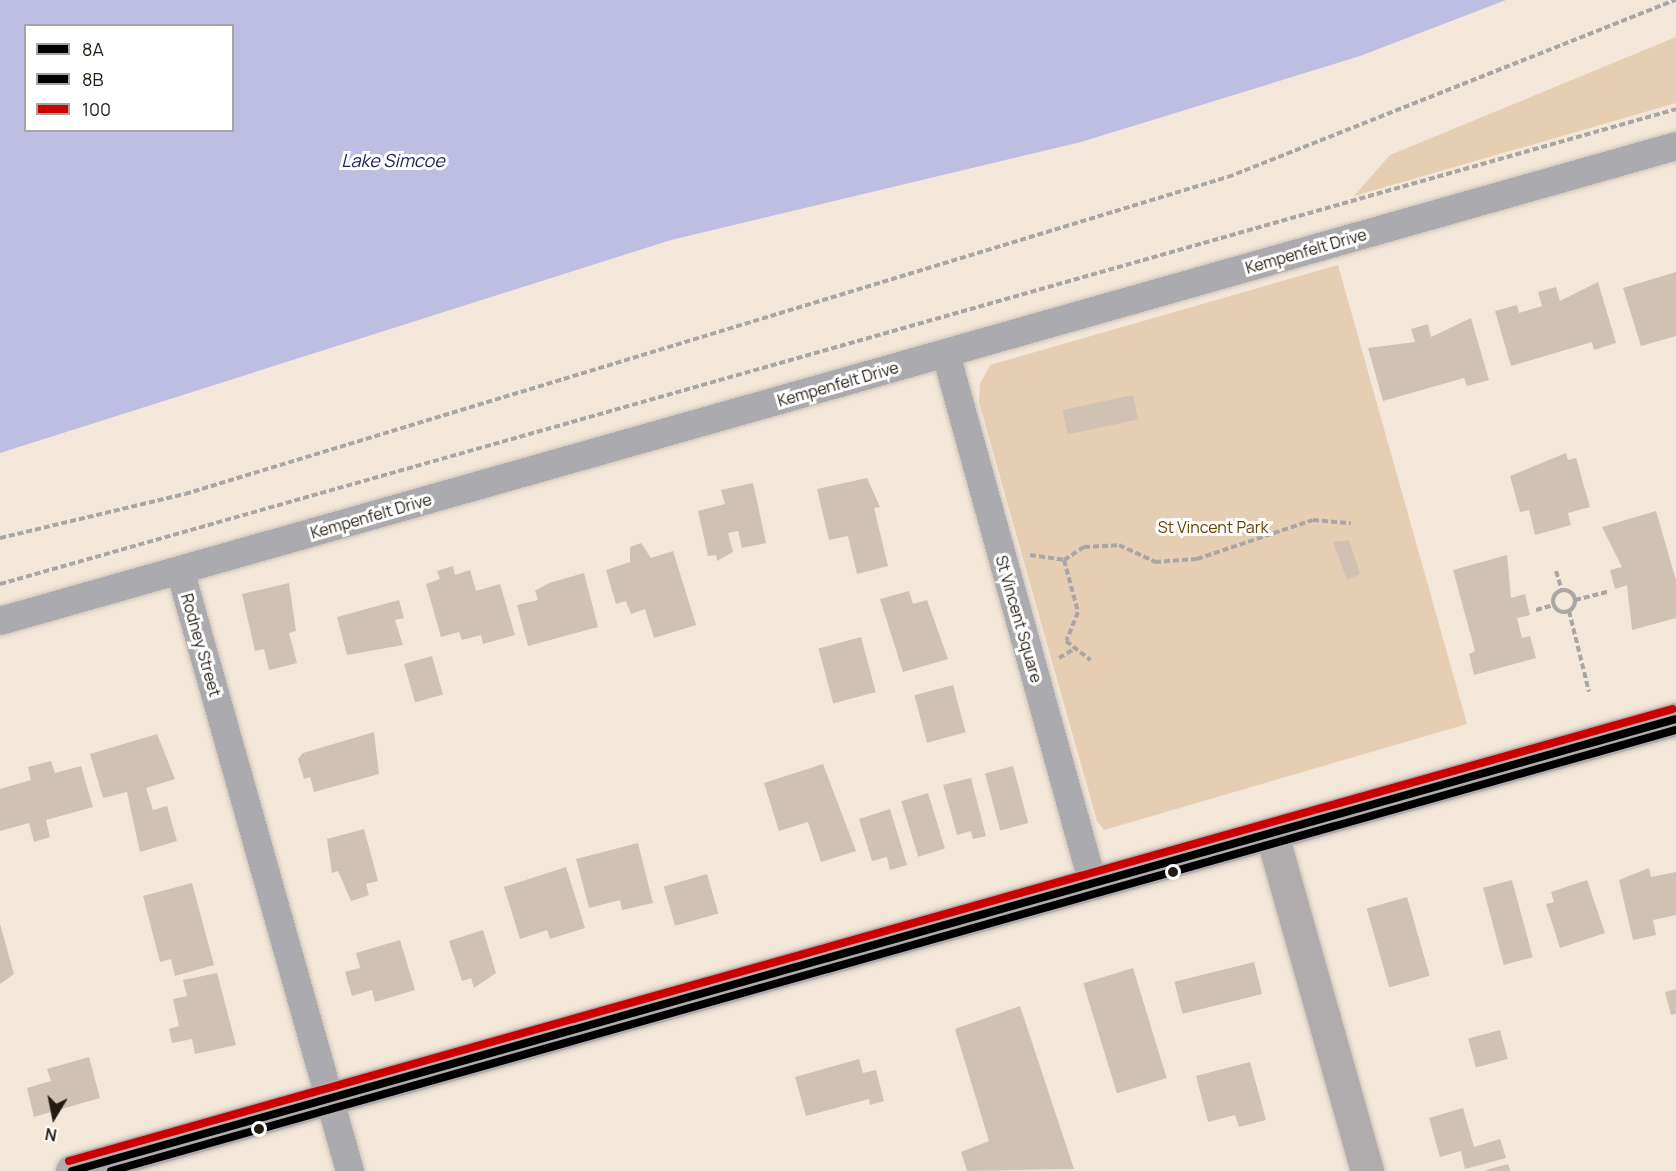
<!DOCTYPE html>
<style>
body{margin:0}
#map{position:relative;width:1676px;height:1171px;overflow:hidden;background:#f3e7d9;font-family:Manrope,sans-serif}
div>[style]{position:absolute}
.green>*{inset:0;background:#e5ceb2}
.water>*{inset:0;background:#bdbee1}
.building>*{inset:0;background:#cfc2b2;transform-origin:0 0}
.path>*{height:4px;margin-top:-2px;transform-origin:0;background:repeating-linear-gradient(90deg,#a9a6a6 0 6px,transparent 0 9px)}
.path>.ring{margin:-2px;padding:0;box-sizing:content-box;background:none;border:4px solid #a9a6a6;border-radius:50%}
.roads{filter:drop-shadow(0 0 2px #cbc2b8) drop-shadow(0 0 2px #cbc2b8)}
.minor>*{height:28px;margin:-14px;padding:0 14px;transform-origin:14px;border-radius:14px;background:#ababaf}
.major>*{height:33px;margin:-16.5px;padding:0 16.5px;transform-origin:16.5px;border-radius:16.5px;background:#b0acad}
.bus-1>*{height:8px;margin:-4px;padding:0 4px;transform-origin:4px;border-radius:4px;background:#000}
.bus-2>*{height:8px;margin:-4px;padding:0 4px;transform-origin:4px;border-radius:4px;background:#000}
.bus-3>*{height:8px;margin:-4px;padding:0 4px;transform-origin:4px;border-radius:4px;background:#c00}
.dots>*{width:16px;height:16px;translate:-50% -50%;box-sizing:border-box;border:3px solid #fff;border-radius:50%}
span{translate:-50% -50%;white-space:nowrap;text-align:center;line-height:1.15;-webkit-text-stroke:6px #fff;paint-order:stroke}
.street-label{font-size:16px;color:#241c13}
.park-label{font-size:16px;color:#674100}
.water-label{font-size:18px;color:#201e5d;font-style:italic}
.legend{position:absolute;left:24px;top:24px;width:210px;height:108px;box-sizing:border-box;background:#fff;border:2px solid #a7a4a1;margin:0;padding:8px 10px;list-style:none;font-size:18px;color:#241c13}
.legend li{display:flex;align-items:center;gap:12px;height:30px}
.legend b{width:30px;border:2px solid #a7a4a1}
.north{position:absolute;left:24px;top:1087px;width:60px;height:60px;-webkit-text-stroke:4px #fff;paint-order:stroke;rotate:190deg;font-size:16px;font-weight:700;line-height:24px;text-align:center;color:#241c13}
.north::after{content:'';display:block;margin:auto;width:21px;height:27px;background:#241c13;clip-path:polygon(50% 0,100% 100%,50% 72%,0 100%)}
</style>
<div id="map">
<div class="green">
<i style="clip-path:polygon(1676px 37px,1676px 103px,1354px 196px,1390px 155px)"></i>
<i style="clip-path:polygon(1338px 265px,1467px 724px,1104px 830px,1097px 821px,979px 402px,980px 384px,990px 365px)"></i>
</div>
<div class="water">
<i style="clip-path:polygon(evenodd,0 0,1506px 0,1360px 56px,1081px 142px,671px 240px,0 453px,0 0,26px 26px,232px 26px,232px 130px,26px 130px,26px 26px)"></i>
</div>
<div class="building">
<i style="clip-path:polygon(1676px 272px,1676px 336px,1641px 346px,1623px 288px)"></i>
<i style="clip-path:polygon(1598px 282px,1616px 343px,1594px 350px,1592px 342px,1511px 366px,1495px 311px,1517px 305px,1519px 313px,1542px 306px,1538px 292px,1556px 287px,1560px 301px)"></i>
<i style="clip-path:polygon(1471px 318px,1489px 380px,1467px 386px,1464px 378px,1383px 401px,1368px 348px,1415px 342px,1411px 329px,1428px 324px,1431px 337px)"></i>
<i style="left:1133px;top:395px;width:25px;height:72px;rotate:78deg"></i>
<i style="clip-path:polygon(1566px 453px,1568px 460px,1576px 458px,1590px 507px,1568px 513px,1571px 525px,1535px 535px,1529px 510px,1520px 512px,1510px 476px)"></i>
<i style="clip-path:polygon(867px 478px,880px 507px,874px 508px,888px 566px,857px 574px,848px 536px,829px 540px,817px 489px)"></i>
<i style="clip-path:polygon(753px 483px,766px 543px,742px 548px,738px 531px,728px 533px,733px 552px,717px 561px,716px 555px,708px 556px,698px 511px,725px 504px,721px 490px)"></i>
<i style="clip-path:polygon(1656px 511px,1676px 580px,1676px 618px,1632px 630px,1627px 585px,1615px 589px,1610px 570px,1622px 567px,1602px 527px)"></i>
<i style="clip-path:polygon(1349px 540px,1360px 574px,1347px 580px,1333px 542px)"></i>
<i style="clip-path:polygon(641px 543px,651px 558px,673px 551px,696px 625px,654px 638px,645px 609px,631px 614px,626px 601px,616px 604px,606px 570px,630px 562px,630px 547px)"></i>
<i style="clip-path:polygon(1507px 555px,1511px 598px,1525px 594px,1530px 615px,1517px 618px,1522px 638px,1530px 636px,1536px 658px,1474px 675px,1469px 654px,1475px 651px,1453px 570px)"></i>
<i style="clip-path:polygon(453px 566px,455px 575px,470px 570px,476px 591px,500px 584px,515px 635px,483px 644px,481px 635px,462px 640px,459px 632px,441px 637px,426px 584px,440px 579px,437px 571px)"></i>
<i style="clip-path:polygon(584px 573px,598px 627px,528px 646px,517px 605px,538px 600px,535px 591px,549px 583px)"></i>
<i style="clip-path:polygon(289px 583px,296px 631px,289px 633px,297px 663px,269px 670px,264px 649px,255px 651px,242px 594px)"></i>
<i style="clip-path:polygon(909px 591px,913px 604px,927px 600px,948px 659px,903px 672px,880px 599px)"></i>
<i style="clip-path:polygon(399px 600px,404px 618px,395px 620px,403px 645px,347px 655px,337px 617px)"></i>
<i style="left:861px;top:637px;width:57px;height:44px;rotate:75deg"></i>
<i style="left:432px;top:656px;width:40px;height:29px;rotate:74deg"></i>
<i style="left:953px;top:685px;width:49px;height:40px;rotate:75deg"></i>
<i style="clip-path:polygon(374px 732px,379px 774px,314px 792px,310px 777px,304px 779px,298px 759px,303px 753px)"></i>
<i style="clip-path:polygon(157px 734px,175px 779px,146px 788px,153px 810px,167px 806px,177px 841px,140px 852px,127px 792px,103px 798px,90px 754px)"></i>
<i style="clip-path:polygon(51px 761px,55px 773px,81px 766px,93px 807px,46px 820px,50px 837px,34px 842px,29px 823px,0 831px,0 789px,31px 780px,28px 767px)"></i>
<i style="clip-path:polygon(823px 764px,856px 851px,821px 862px,808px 822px,779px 831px,764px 783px)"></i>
<i style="left:1013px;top:766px;width:59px;height:29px;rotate:75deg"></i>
<i style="clip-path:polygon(971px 778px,986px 836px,973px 839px,971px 831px,957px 835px,943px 785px)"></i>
<i style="left:928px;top:793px;width:58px;height:28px;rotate:73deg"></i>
<i style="clip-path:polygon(890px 809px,907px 865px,890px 870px,887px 857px,872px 861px,859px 819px)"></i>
<i style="clip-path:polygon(364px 829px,378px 881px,366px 884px,369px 895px,351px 901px,338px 871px,332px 873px,327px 839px)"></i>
<i style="clip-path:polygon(638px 843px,653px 903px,622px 910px,620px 900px,589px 908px,576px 859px)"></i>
<i style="clip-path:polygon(566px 867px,585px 928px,550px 939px,547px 930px,520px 939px,504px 887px)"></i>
<i style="clip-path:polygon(1649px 868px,1651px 877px,1676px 872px,1676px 915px,1653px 920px,1656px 935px,1633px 940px,1619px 880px)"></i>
<i style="left:707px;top:874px;width:41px;height:45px;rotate:74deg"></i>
<i style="left:1512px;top:880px;width:80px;height:30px;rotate:75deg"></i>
<i style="clip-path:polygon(1587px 880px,1605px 933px,1560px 948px,1546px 904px,1554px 902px,1551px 892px)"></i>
<i style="clip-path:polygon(192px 883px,214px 965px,175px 976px,171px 959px,160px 962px,143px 896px)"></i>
<i style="left:1407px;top:897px;width:82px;height:42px;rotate:74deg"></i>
<i style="clip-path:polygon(0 924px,14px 974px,0 984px)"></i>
<i style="clip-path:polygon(483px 930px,496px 973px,474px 988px,471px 978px,462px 981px,449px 941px)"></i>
<i style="clip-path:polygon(400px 940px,415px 990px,375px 1002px,372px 990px,352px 996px,345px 972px,360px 968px,356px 953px)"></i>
<i style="left:1254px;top:962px;width:33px;height:82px;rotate:76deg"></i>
<i style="left:1133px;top:968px;width:115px;height:52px;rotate:73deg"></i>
<i style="clip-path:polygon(217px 973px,236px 1045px,195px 1054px,192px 1039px,172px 1043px,169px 1029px,179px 1026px,173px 999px,187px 996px,183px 980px)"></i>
<i style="clip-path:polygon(1676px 989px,1676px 1014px,1671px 1015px,1665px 992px)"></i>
<i style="clip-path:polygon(1020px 1006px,1074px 1169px,967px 1171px,961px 1152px,989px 1141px,955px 1029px)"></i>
<i style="left:1500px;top:1030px;width:30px;height:33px;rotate:75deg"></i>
<i style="clip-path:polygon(89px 1057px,100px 1098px,34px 1117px,27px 1088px,51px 1081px,47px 1069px)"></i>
<i style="clip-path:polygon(859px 1059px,863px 1073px,876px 1070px,884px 1101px,870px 1105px,869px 1099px,806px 1116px,795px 1077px)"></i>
<i style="clip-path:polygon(1250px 1062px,1266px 1120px,1239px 1127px,1235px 1115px,1208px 1122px,1196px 1076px)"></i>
<i style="clip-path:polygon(1463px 1108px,1474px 1147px,1500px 1139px,1506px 1158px,1465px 1169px,1461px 1151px,1440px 1157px,1429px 1118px)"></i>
<i style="clip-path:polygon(1508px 1164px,1510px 1171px,1486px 1171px,1486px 1170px)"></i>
</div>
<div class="path">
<i style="left:0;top:538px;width:190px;rotate:-13.4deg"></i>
<i style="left:185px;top:494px;width:1090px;rotate:-16.91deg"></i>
<i style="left:1228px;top:177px;width:482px;rotate:-21.6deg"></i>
<i style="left:1030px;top:555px;width:34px;rotate:8deg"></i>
<i style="left:1064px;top:560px;width:24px;rotate:-33deg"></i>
<i style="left:1084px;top:547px;width:35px;rotate:-3deg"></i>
<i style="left:1119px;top:545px;width:40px;rotate:25deg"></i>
<i style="left:1155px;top:562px;width:42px;rotate:-4.1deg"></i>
<i style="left:1197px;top:559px;width:122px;rotate:-18.6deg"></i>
<i style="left:1313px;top:520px;width:38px;rotate:5deg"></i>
<i style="left:1064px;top:560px;width:54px;rotate:74.9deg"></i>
<i style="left:1078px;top:612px;width:31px;rotate:112deg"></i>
<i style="left:1066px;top:641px;width:31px;rotate:38deg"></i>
<i style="left:1556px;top:571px;width:21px;rotate:73deg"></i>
<i style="left:0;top:584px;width:1742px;rotate:-15.82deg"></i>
<i class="ring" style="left:1553px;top:590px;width:18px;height:18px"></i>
<i style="left:1575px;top:600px;width:34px;rotate:-14deg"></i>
<i style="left:1536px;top:610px;width:19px;rotate:-16deg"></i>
<i style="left:1569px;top:611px;width:83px;rotate:76.1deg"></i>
<i style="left:1059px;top:658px;width:17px;rotate:-31deg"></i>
</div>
<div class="roads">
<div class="minor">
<i style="left:946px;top:354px;width:550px;rotate:74.5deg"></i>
<i style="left:180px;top:570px;width:625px;rotate:74.21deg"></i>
<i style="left:0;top:621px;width:1742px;rotate:-15.82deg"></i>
</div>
<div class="major">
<i style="left:1272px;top:835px;width:349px;rotate:74.2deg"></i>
<i style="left:72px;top:1171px;width:1666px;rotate:-15.74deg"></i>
</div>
</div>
<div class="bus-1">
<i style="left:72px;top:1171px;width:1666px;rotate:-15.74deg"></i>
</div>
<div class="bus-2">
<i style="left:111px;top:1171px;width:1626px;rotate:-15.74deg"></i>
</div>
<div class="bus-3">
<i style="left:69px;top:1161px;width:1666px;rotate:-15.74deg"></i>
</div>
<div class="dots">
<i style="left:1173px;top:872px;background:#241c13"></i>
<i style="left:259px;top:1129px;background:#241c13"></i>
</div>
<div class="street-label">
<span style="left:1306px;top:251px;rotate:-16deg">Kempenfelt Drive</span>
<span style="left:838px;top:384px;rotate:-16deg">Kempenfelt Drive</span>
<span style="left:371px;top:516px;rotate:-16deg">Kempenfelt Drive</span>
<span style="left:1019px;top:619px;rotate:74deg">St Vincent Square</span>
<span style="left:201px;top:645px;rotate:74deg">Rodney Street</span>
</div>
<div class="park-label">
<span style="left:1213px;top:527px">St Vincent Park</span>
</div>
<div class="water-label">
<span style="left:393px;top:160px">Lake Simcoe</span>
</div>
<ul class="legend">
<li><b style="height:8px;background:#000"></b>8A</li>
<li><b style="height:8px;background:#000"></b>8B</li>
<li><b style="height:8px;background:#c00"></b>100</li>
</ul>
<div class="north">N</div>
</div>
